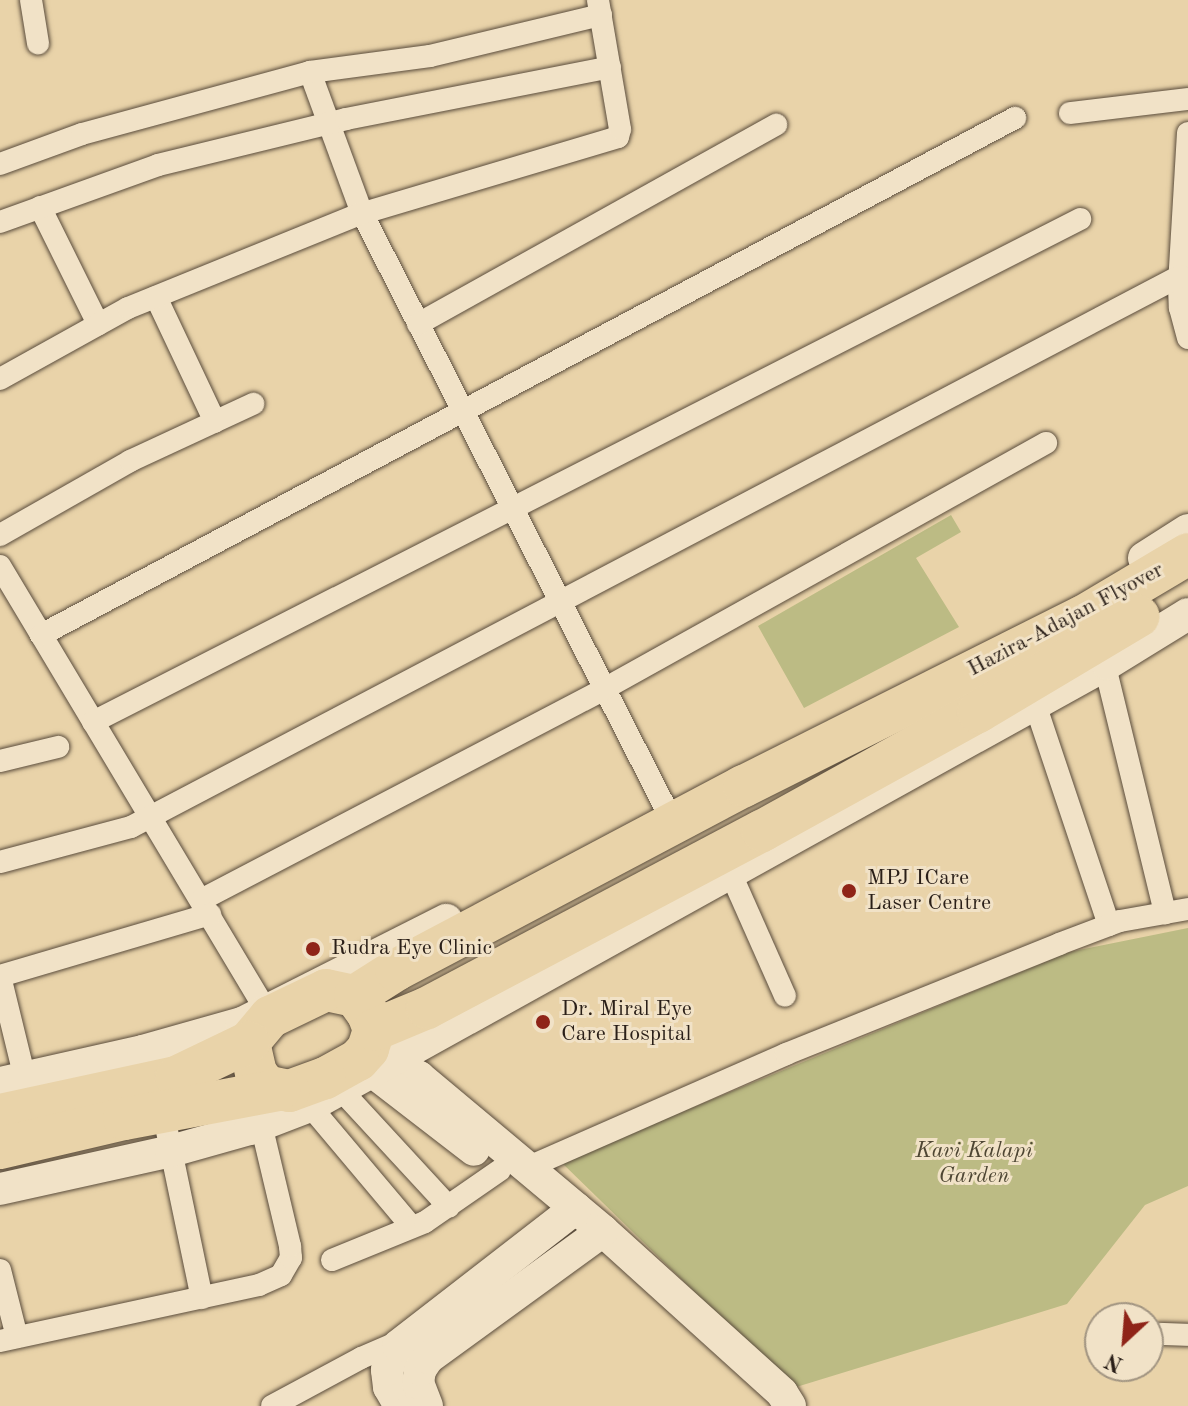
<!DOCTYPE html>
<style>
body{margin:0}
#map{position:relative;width:1188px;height:1406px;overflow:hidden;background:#e9d3a9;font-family:"Old Standard TT",serif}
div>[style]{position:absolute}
.green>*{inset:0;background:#bcbb84}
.roads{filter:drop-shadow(0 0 2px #5a4c3c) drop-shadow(0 0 2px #5a4c3c)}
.street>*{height:22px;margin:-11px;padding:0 11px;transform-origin:11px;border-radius:11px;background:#f1e2c7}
.secondary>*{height:32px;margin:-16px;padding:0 16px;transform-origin:16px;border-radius:16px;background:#f1e2c7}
.highway>*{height:42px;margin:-21px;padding:0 21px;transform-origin:21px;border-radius:21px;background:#e9d3a9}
.dots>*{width:22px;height:22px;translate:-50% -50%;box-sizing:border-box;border:4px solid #f1e2c7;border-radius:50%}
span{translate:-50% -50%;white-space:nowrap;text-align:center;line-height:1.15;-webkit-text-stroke:6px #f1e2c7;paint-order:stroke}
.street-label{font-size:22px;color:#2a1f18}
.poi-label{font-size:22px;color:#2a1f18}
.left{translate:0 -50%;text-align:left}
.park-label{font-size:22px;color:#4e4633;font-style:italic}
.north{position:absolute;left:1084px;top:1302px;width:80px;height:80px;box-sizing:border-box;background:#f1e2c7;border:2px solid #a19481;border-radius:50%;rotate:206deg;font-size:22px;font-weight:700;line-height:32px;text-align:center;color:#2a1f18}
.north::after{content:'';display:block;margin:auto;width:28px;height:36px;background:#8f2418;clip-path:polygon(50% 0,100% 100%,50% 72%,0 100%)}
</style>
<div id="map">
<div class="green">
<i style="clip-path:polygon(951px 515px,961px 532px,916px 558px,959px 627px,804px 708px,758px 626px)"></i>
<i style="clip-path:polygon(1188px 928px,1188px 1186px,1145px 1205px,1067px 1304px,793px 1388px,561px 1162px,1069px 952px)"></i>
</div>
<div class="roads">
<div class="street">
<i style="left:31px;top:0;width:44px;rotate:80.8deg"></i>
<i style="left:310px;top:72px;width:150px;rotate:69.8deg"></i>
<i style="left:362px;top:213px;width:667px;rotate:62.97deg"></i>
<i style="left:1070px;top:113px;width:119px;rotate:-6.8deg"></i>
<i style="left:1188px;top:133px;width:152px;rotate:93.4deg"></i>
<i style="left:1179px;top:285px;width:23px;rotate:88deg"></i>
<i style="left:1180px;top:308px;width:31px;rotate:75deg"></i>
<i style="left:0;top:164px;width:87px;rotate:-20.1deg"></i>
<i style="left:82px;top:134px;width:236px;rotate:-15.2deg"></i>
<i style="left:310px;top:72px;width:121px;rotate:-7.6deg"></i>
<i style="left:430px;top:56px;width:176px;rotate:-13.5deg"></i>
<i style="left:40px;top:207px;width:131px;rotate:63.6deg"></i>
<i style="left:0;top:222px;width:168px;rotate:-19.8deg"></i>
<i style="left:158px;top:165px;width:194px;rotate:-13.7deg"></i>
<i style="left:346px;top:119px;width:269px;rotate:-11.1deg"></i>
<i style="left:156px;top:297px;width:138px;rotate:64.7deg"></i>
<i style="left:418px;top:324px;width:410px;rotate:-29.1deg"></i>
<i style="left:0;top:379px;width:146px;rotate:-29deg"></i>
<i style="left:128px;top:308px;width:247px;rotate:-22.1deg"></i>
<i style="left:357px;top:215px;width:272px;rotate:-16.6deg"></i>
<i style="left:618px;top:137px;width:8px;rotate:-76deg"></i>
<i style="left:620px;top:129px;width:131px;rotate:-99.7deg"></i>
<i style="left:0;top:535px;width:150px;rotate:-29.6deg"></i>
<i style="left:130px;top:461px;width:136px;rotate:-24.9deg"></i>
<i style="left:0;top:566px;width:526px;rotate:59.09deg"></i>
<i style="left:41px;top:635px;width:1103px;rotate:-27.96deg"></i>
<i style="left:1102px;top:654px;width:267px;rotate:76.3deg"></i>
<i style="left:1035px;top:704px;width:233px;rotate:71.5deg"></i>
<i style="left:93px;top:722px;width:1108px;rotate:-27deg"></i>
<i style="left:0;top:761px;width:60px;rotate:-13.6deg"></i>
<i style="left:0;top:862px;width:136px;rotate:-15deg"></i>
<i style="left:131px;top:827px;width:1185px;rotate:-27.71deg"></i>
<i style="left:731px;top:874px;width:133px;rotate:66.1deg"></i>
<i style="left:201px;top:900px;width:455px;rotate:-27.6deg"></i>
<i style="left:604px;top:689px;width:506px;rotate:-29.1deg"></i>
<i style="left:0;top:976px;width:219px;rotate:-16.4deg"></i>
<i style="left:0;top:976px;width:118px;rotate:76.3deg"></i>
<i style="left:341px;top:1090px;width:159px;rotate:47.3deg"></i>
<i style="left:310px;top:1106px;width:158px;rotate:49.9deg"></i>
<i style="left:163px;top:1112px;width:190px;rotate:78.2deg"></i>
<i style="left:529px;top:1167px;width:281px;rotate:-23.7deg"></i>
<i style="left:786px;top:1054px;width:294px;rotate:-21.9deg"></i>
<i style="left:1059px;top:944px;width:65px;rotate:-20.7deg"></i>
<i style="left:1120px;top:921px;width:69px;rotate:-10deg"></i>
<i style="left:332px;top:1260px;width:100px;rotate:-22.2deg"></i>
<i style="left:425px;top:1222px;width:91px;rotate:-34.7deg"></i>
<i style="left:0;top:1270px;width:69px;rotate:75.8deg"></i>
<i style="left:1161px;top:1334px;width:27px;rotate:2deg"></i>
<i style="left:0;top:1341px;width:265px;rotate:-12.2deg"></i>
<i style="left:259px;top:1285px;width:24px;rotate:-24deg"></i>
<i style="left:281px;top:1275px;width:20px;rotate:-60deg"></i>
<i style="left:291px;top:1258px;width:12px;rotate:-95deg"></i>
<i style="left:290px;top:1246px;width:138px;rotate:-103.4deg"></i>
<i style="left:272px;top:1406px;width:101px;rotate:-28.3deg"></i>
<i style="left:361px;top:1358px;width:46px;rotate:-23.2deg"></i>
</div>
<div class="secondary">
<i style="left:1144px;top:558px;width:52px;rotate:-32.5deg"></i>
<i style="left:375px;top:1052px;width:51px;rotate:29.6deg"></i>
<i style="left:419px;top:1077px;width:240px;rotate:39.9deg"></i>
<i style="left:603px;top:1231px;width:241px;rotate:42.1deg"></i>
<i style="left:782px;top:1393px;width:15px;rotate:58deg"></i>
<i style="left:359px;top:1061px;width:145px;rotate:37.7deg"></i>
<i style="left:0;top:1083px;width:147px;rotate:-12.6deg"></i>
<i style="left:143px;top:1051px;width:103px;rotate:-15.8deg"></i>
<i style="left:242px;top:1023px;width:229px;rotate:-26.8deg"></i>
<i style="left:0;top:1189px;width:175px;rotate:-12.5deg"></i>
<i style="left:171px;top:1151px;width:82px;rotate:-15.6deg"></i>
<i style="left:250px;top:1129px;width:64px;rotate:-21deg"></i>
<i style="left:310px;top:1106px;width:911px;rotate:-29.01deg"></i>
<i style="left:1107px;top:664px;width:95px;rotate:-31.7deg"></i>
<i style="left:400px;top:1406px;width:22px;rotate:-120deg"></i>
<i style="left:389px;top:1387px;width:17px;rotate:-97deg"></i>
<i style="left:387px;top:1370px;width:26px;rotate:-65deg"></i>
<i style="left:398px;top:1346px;width:225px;rotate:-37.8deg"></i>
<i style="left:427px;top:1406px;width:25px;rotate:-111deg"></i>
<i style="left:418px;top:1383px;width:13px;rotate:-81deg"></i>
<i style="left:420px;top:1370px;width:14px;rotate:-56deg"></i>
<i style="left:428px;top:1358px;width:216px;rotate:-36deg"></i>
</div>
<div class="highway">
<i style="left:326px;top:990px;width:30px;rotate:12deg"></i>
<i style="left:355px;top:996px;width:22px;rotate:54deg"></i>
<i style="left:368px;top:1014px;width:17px;rotate:69deg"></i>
<i style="left:374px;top:1030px;width:20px;rotate:108deg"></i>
<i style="left:368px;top:1049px;width:15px;rotate:132deg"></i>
<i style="left:358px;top:1060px;width:38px;rotate:151deg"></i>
<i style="left:325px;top:1078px;width:38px;rotate:160deg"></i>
<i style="left:289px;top:1091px;width:24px;rotate:-168deg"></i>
<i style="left:266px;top:1086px;width:16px;rotate:-128deg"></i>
<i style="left:256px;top:1073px;width:32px;rotate:-103deg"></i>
<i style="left:249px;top:1042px;width:33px;rotate:-50deg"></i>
<i style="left:270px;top:1017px;width:62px;rotate:-25.7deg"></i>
<i style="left:355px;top:996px;width:49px;rotate:-32.4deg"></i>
<i style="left:396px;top:970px;width:394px;rotate:-27.9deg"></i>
<i style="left:744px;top:786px;width:378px;rotate:-26.6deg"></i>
<i style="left:1082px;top:617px;width:123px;rotate:-30.7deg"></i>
<i style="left:374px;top:1030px;width:57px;rotate:-22.5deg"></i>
<i style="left:427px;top:1008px;width:379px;rotate:-27.9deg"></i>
<i style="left:762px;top:831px;width:247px;rotate:-28.9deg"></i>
<i style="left:978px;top:712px;width:187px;rotate:-30.8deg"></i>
<i style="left:0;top:1115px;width:180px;rotate:-12.2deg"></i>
<i style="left:176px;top:1077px;width:81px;rotate:-25.6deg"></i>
<i style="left:0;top:1148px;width:127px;rotate:-13.2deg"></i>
<i style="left:124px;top:1119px;width:158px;rotate:-10.6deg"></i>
</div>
</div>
<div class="dots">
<i style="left:849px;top:891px;background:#8f2418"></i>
<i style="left:313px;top:949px;background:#8f2418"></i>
<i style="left:543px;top:1022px;background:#8f2418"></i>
</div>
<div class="street-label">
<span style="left:1066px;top:620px;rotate:-28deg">Hazira-Adajan Flyover</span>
</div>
<div class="poi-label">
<span class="left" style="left:867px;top:891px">MPJ ICare<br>Laser Centre</span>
<span class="left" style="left:331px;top:949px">Rudra Eye Clinic</span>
<span class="left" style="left:561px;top:1022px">Dr. Miral Eye<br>Care Hospital</span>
</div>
<div class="park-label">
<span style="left:974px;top:1164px">Kavi Kalapi<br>Garden</span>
</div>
<div class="north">N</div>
</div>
